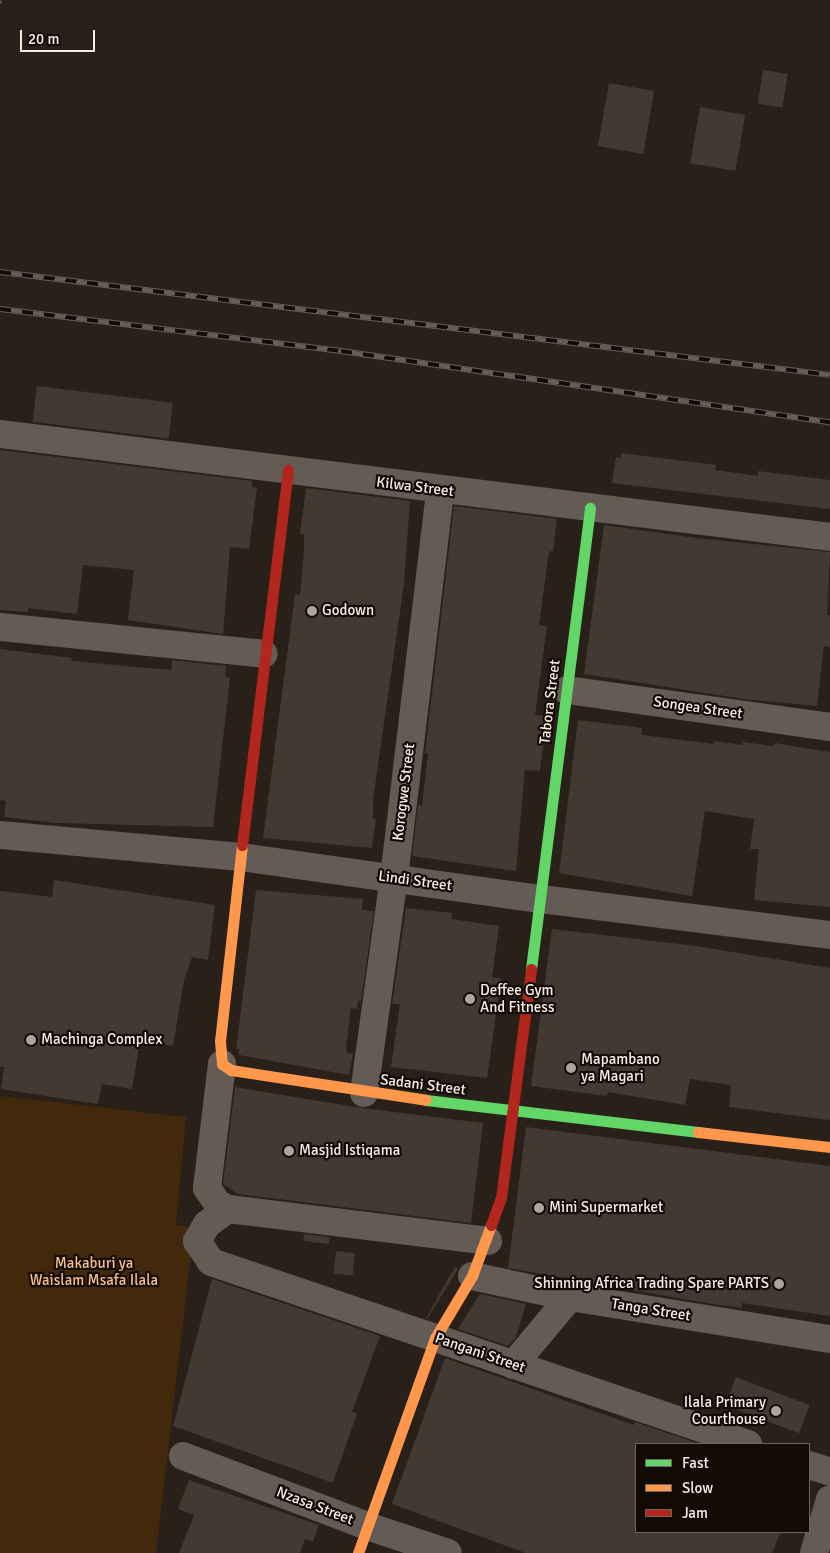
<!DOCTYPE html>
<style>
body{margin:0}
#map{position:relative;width:830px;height:1553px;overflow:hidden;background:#292119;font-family:Signika,sans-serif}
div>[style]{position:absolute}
.green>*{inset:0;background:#42290b}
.building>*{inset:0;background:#413932;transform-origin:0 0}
.path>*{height:3px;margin-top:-1.5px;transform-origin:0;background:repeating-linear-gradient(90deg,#625c56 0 5px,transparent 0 7.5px)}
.street>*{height:28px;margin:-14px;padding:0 14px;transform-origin:14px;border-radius:14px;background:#635c56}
.fast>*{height:11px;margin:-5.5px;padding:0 5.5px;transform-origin:5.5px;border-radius:5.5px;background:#63d668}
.slow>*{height:11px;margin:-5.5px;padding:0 5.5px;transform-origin:5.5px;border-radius:5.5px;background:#ff974d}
.jam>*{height:11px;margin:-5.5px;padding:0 5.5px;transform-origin:5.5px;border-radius:5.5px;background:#b3261e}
.rail>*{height:5.5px;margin-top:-2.75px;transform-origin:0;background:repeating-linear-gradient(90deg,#130c06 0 11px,#655e59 0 22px);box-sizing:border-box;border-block:1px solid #655e59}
.dots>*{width:14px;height:14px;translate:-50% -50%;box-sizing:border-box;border:2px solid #130c06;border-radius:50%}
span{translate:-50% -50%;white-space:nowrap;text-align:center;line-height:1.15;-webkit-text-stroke:4.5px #130c06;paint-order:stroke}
.street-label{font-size:15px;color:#f7ece2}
.poi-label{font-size:15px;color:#f7ece2}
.left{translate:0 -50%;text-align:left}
.right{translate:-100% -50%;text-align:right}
.park-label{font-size:15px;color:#f9bf85}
.legend{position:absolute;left:635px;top:1443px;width:175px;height:90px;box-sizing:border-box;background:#130c06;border:1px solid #6e665e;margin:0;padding:6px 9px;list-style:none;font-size:15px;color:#f7ece2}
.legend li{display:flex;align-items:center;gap:10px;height:25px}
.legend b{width:25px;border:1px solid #6e665e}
.scale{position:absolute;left:20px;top:30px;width:75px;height:22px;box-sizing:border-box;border:2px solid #f7ece2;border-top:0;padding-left:6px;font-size:15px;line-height:18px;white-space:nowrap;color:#f7ece2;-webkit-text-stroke:4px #130c06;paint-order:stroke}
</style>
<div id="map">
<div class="green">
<i style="clip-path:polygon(0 1096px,186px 1117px,176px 1225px,194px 1228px,156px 1553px,0 1553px)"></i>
</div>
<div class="building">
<i style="left:763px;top:70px;width:25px;height:34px;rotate:9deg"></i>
<i style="left:609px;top:83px;width:46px;height:64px;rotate:10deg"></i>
<i style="left:700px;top:107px;width:46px;height:57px;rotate:10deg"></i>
<i style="left:37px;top:386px;width:137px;height:36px;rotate:7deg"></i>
<i style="clip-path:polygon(0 450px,252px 481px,252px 487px,257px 488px,249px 549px,230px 547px,223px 634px,128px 620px,134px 570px,83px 565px,77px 614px,28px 608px,28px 612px,0 610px)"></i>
<i style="clip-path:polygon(621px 453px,716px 465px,715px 470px,758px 476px,758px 471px,830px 480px,830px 509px,612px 483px,616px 457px,621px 458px)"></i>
<i style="clip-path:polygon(306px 488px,410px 501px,404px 584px,373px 800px,373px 819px,376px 819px,372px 848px,263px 838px,295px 594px,300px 595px,304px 552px,304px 534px,300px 534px)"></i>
<i style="clip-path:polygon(454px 506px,557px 519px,553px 552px,549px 551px,539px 625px,547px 626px,535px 715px,547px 716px,540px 771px,525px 770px,516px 871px,412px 856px,418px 805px,422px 806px,428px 754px,425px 753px)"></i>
<i style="clip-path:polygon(604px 525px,696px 538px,830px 552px,827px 615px,830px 615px,830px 647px,824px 646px,817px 706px,744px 699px,584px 674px)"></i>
<i style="clip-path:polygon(0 649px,72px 658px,71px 661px,171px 670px,172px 660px,226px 666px,225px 677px,230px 678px,213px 827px,56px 823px,4px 817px,6px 801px,0 800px)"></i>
<i style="clip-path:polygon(578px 720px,642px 728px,641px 735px,714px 744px,714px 741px,743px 745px,743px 742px,774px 746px,775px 743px,830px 752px,830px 907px,754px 900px,759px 849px,750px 849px,754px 819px,705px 811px,692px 896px,559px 873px)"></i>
<i style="clip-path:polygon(54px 880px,215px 905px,208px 960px,192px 957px,184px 980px,173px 1046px,140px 1040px,132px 1089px,102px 1084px,98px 1104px,1px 1089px,4px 1067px,0 1067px,0 891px,52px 897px)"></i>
<i style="clip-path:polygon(256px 890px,363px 899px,362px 910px,374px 911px,361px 1001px,358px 1001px,357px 1009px,351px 1008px,346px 1048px,347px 1053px,353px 1054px,349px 1075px,239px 1055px,239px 1049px,236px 1049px)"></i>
<i style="clip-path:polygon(406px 908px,452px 913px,451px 919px,499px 926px,492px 977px,501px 979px,487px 1078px,391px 1067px,400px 1004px,392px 1004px)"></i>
<i style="clip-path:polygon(552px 929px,696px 946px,830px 968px,830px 1120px,729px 1107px,731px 1085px,690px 1079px,685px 1105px,608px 1092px,607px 1096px,531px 1086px)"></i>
<i style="clip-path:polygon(235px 1087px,362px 1108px,483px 1123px,471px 1223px,238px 1194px,223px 1184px)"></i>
<i style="clip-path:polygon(526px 1127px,830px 1166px,830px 1316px,742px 1303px,742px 1308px,706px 1303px,508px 1268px)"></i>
<i style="left:304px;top:1234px;width:26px;height:7px;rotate:7deg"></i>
<i style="left:336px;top:1251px;width:19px;height:23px;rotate:6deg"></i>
<i style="clip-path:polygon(455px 1267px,458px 1269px,427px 1319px,426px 1318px)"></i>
<i style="clip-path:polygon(212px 1279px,380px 1336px,352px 1412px,357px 1413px,333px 1483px,173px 1426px)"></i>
<i style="clip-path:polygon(480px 1294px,526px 1304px,516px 1337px,508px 1346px,458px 1329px)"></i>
<i style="clip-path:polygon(445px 1358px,634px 1425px,635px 1422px,700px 1444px,636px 1444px,636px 1532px,781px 1532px,772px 1553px,526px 1553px,392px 1504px)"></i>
<i style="left:736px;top:1377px;width:79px;height:30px;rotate:21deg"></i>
<i style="clip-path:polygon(189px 1480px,319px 1525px,313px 1542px,305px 1539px,300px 1553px,179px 1553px,194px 1515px,178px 1509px)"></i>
</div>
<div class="path">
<i style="left:0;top:3px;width:3px;rotate:-90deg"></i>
</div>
<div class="street">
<i style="left:0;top:434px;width:836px;rotate:7.07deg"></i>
<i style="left:0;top:627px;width:265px;rotate:5.8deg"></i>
<i style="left:567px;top:690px;width:266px;rotate:8deg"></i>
<i style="left:0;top:835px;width:242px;rotate:5.2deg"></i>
<i style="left:241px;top:857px;width:303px;rotate:8deg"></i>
<i style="left:541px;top:899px;width:291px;rotate:7.1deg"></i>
<i style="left:222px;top:1064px;width:125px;rotate:96.9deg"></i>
<i style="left:207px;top:1188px;width:18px;rotate:56deg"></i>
<i style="left:217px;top:1203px;width:13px;rotate:29deg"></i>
<i style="left:228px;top:1209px;width:262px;rotate:7deg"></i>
<i style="left:364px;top:1093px;width:217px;rotate:-82.1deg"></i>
<i style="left:394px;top:878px;width:391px;rotate:-83.2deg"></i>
<i style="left:228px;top:1209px;width:26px;rotate:144deg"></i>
<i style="left:207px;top:1224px;width:20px;rotate:120deg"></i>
<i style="left:197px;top:1241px;width:25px;rotate:56deg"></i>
<i style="left:211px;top:1262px;width:567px;rotate:18.72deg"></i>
<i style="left:472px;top:1276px;width:100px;rotate:12.1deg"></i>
<i style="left:570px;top:1297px;width:263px;rotate:9.2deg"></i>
<i style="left:513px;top:1365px;width:89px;rotate:-50deg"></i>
<i style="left:183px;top:1456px;width:197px;rotate:20.8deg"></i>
<i style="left:367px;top:1526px;width:85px;rotate:18.4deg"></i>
<i style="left:809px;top:1465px;width:22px;rotate:18deg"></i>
<i style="left:814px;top:1553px;width:56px;rotate:-73.5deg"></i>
</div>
<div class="fast">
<i style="left:531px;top:969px;width:465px;rotate:-82.7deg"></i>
<i style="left:426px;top:1100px;width:274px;rotate:6.7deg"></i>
</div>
<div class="slow">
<i style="left:242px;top:845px;width:197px;rotate:96.4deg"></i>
<i style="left:220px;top:1041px;width:23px;rotate:85deg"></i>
<i style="left:222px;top:1064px;width:11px;rotate:34deg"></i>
<i style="left:231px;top:1070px;width:197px;rotate:8.7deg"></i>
<i style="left:698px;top:1132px;width:133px;rotate:6.5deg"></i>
<i style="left:358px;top:1553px;width:228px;rotate:-70.3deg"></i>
<i style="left:435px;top:1338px;width:72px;rotate:-59.2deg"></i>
<i style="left:472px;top:1276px;width:54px;rotate:-69.6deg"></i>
</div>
<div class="jam">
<i style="left:242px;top:845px;width:378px;rotate:-83deg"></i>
<i style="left:491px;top:1225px;width:29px;rotate:-70deg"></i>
<i style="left:501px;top:1198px;width:231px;rotate:-82.5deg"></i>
</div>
<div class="rail">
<i style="left:0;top:272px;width:836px;rotate:7.07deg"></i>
<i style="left:0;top:309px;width:344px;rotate:7deg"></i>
<i style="left:341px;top:351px;width:494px;rotate:8.3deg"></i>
</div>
<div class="dots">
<i style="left:312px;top:611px;background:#afa59c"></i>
<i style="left:470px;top:999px;background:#afa59c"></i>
<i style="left:31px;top:1040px;background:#afa59c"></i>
<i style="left:571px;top:1068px;background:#afa59c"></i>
<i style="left:289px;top:1151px;background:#afa59c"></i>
<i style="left:539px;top:1208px;background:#afa59c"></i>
<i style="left:779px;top:1284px;background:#afa59c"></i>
<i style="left:776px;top:1411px;background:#afa59c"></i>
</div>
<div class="street-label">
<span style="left:415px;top:487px;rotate:7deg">Kilwa Street</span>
<span style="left:550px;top:702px;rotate:-83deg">Tabora Street</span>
<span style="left:698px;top:708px;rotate:8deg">Songea Street</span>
<span style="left:404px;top:792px;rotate:-83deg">Korogwe Street</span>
<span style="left:415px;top:881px;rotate:8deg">Lindi Street</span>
<span style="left:423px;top:1085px;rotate:7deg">Sadani Street</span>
<span style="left:651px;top:1310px;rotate:9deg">Tanga Street</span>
<span style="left:480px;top:1353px;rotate:19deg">Pangani Street</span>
<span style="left:315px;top:1506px;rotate:21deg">Nzasa Street</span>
</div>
<div class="poi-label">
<span class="left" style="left:322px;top:611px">Godown</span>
<span class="left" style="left:480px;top:999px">Deffee Gym<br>And Fitness</span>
<span class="left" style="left:41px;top:1040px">Machinga Complex</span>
<span class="left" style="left:581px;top:1068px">Mapambano<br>ya Magari</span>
<span class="left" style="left:299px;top:1151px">Masjid Istiqama</span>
<span class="left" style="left:549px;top:1208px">Mini Supermarket</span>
<span class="right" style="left:769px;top:1284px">Shinning Africa Trading Spare PARTS</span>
<span class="right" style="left:766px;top:1411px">Ilala Primary<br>Courthouse</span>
</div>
<div class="park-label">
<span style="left:94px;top:1272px">Makaburi ya<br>Waislam Msafa Ilala</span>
</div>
<ul class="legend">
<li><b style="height:6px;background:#63d668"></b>Fast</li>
<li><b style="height:6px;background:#ff974d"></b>Slow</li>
<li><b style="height:6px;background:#b3261e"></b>Jam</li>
</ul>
<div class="scale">20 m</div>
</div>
